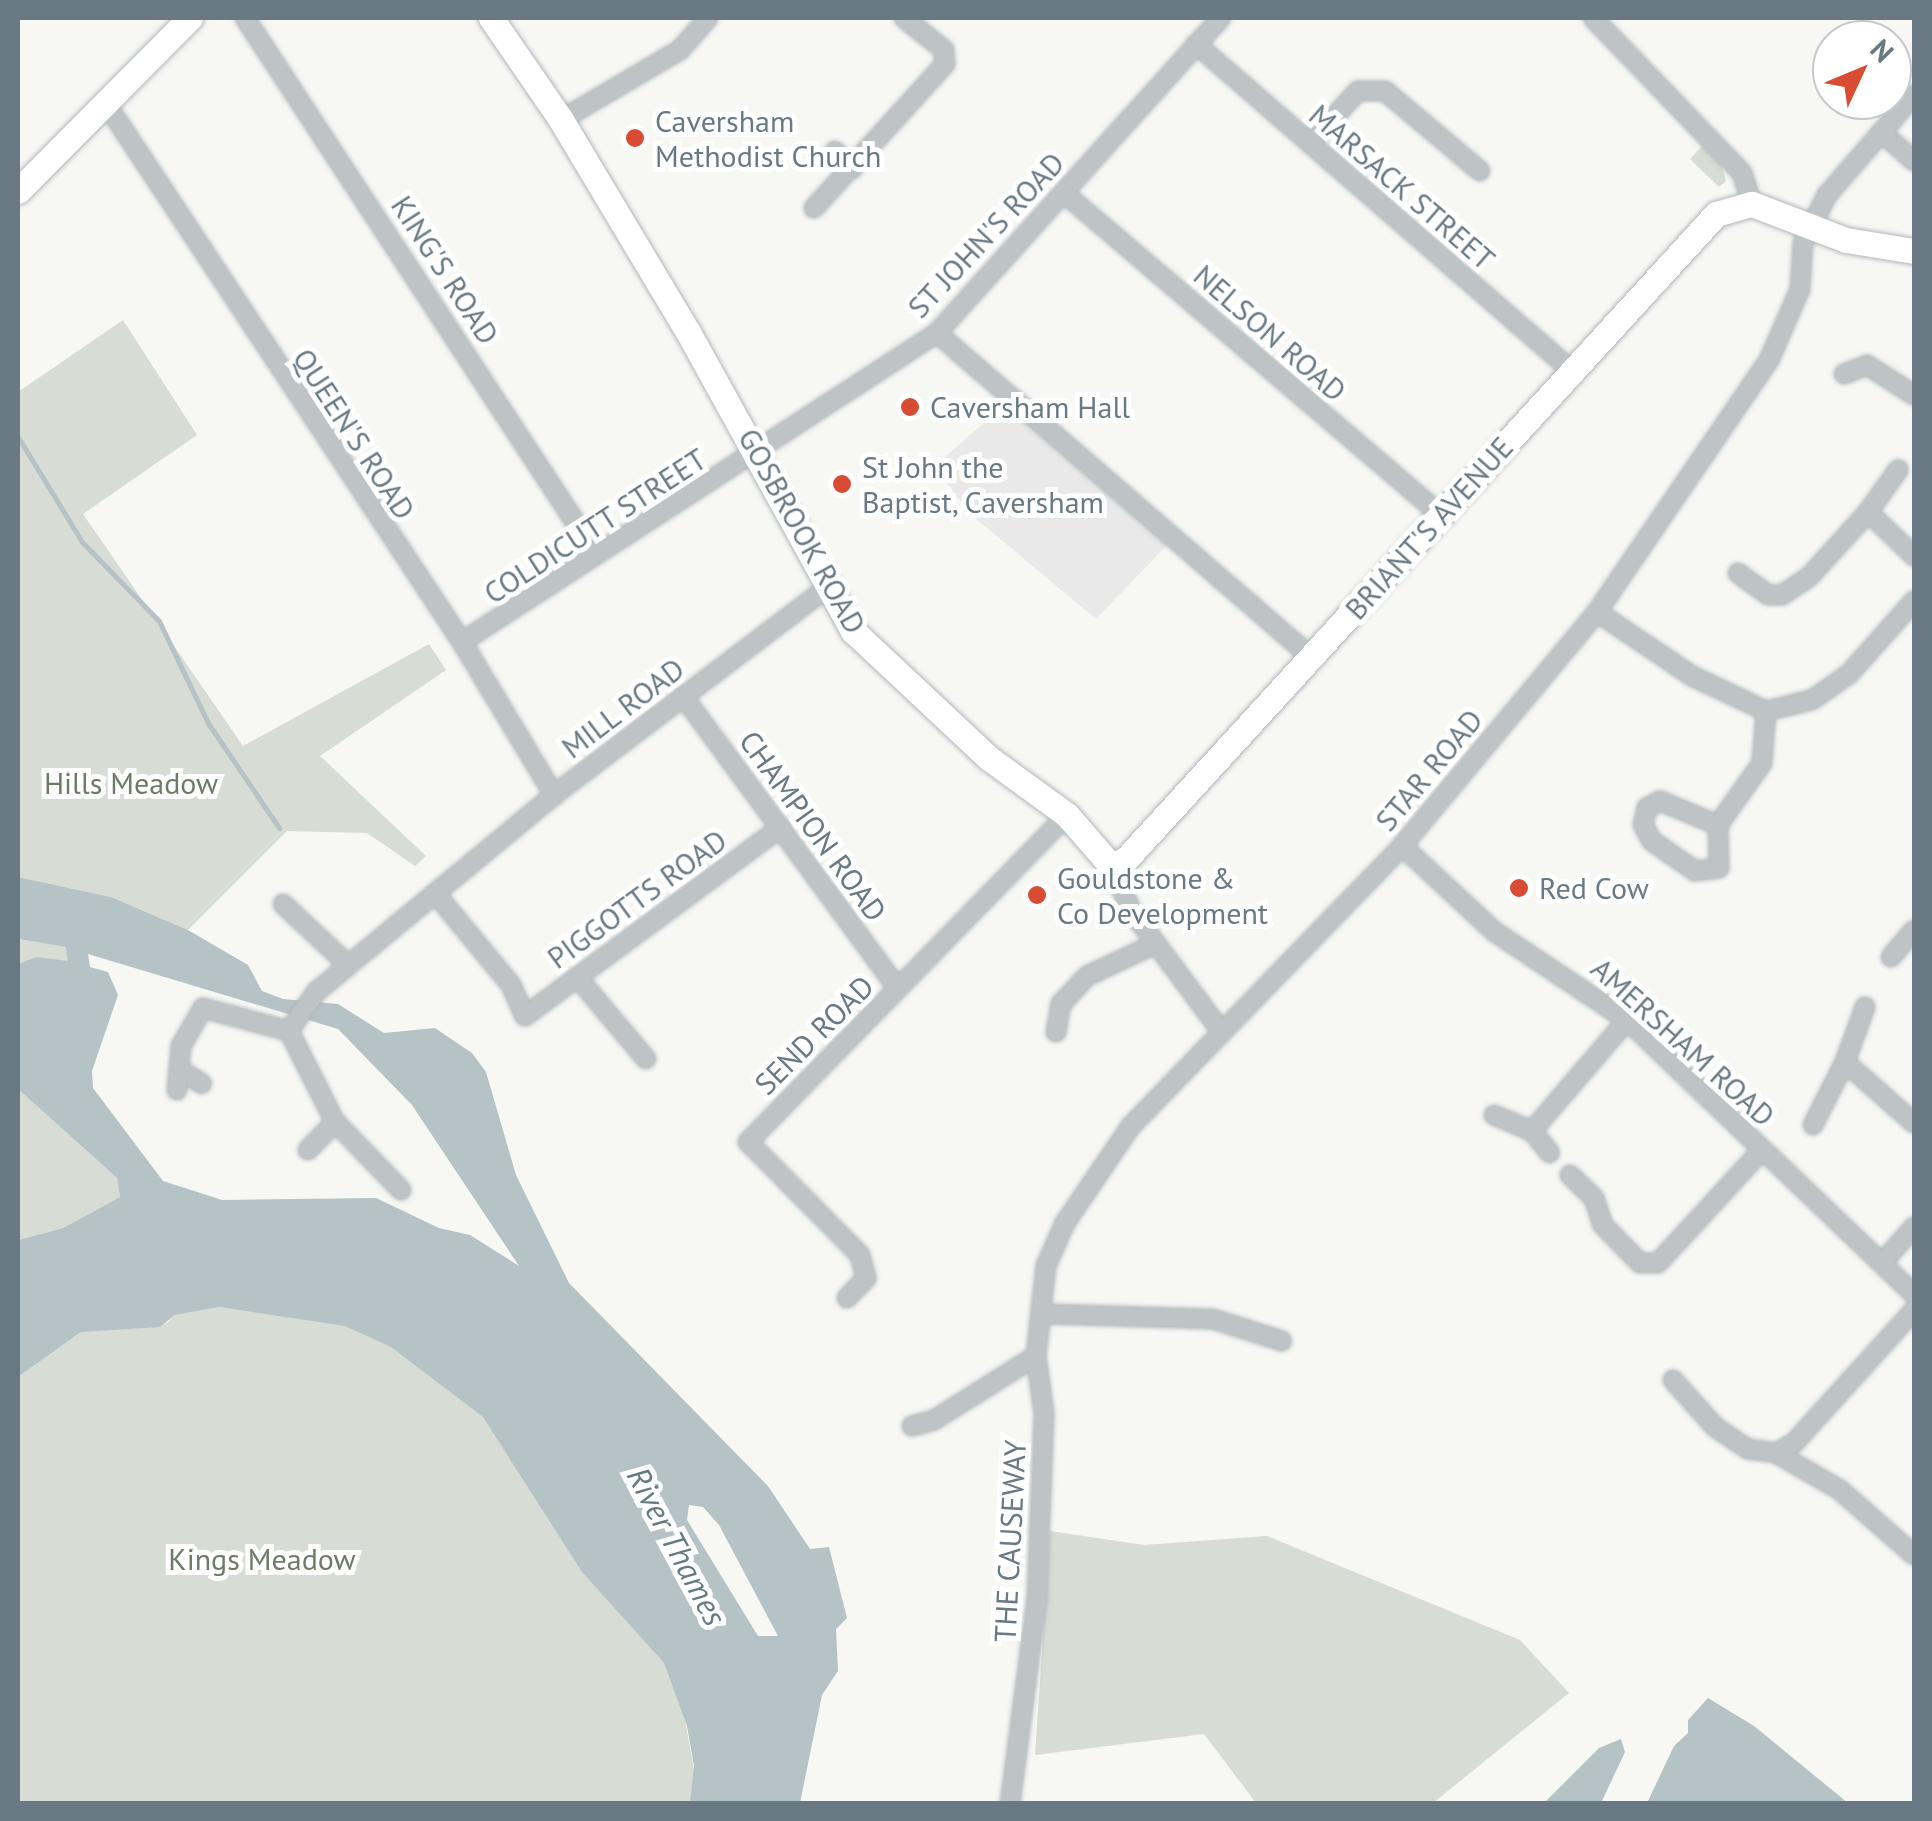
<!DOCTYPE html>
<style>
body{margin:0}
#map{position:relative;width:1932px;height:1821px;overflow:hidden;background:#f7f7f4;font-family:"PT Sans",sans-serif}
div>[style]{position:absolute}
.built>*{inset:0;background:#e8e9e8}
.green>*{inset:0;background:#d7dcd4}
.water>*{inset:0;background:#b6c3c6}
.stream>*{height:5px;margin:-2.5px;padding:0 2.5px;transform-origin:2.5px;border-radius:2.5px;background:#b6c3c6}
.roads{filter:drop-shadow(0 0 2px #b1b7bb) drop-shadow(0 0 2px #b1b7bb)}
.minor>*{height:18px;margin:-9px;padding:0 9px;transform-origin:9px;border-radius:9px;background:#bec3c6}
.secondary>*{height:25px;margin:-12.5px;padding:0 12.5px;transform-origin:12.5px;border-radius:12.5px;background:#fff}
.dots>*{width:28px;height:28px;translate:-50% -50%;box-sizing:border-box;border:5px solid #fff;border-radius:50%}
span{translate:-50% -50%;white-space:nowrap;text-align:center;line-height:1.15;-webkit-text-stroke:10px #fff;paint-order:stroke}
.poi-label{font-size:30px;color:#687983}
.left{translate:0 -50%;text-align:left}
.street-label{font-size:30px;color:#687983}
.park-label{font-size:30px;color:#6c7b66}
.water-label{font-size:32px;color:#637a7f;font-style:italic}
.frame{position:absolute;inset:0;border:20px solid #687983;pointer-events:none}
.north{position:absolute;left:1812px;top:20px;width:100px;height:100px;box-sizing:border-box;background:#fff;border:2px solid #c3c9cd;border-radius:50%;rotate:46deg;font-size:28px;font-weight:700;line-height:40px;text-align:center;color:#687983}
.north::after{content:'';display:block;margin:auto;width:35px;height:45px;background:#d84c33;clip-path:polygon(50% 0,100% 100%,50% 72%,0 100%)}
</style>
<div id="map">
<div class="built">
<i style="clip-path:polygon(1006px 403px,1168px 544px,1096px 619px,968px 512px,935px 466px)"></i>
</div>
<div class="green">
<i style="clip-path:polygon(1702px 146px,1722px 166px,1726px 181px,1719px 187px,1690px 159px)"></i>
<i style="clip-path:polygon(123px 320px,197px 435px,83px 514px,243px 746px,429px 644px,446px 670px,320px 756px,426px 856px,415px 866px,367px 833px,287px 831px,188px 930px,111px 897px,18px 877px,18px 392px)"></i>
<i style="clip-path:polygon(18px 939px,67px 947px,69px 962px,36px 957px,18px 964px)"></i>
<i style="clip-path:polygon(18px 1089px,117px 1178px,120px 1197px,63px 1228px,18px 1240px)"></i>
<i style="clip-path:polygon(220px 1307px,355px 1323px,447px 1374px,528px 1465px,590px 1580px,664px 1663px,682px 1704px,694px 1769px,716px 1804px,18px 1804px,18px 1377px,81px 1332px,167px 1323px,175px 1315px)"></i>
<i style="clip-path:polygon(1050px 1531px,1144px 1545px,1267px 1536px,1520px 1640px,1569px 1693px,1433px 1803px,1256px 1803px,1204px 1734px,1035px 1755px)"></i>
</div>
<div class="water">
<i style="clip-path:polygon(evenodd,18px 877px,111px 897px,188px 930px,248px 965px,262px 991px,283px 999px,338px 1004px,384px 1033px,435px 1028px,472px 1053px,486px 1072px,516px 1175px,569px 1283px,768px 1486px,810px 1549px,829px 1547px,847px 1618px,836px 1629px,838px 1671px,822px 1695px,800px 1803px,690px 1803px,694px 1766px,687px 1726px,664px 1663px,582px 1572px,483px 1417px,391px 1347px,345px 1326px,220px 1307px,175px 1315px,160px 1327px,81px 1332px,18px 1377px,18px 1240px,63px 1228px,120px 1197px,117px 1178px,18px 1089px,18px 964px,36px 957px,68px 961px,66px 947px,18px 939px,18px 877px,88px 954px,338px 1029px,412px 1105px,519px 1266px,470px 1235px,439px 1228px,376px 1198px,222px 1200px,163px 1181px,93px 1088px,92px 1071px,118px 995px,108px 972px,90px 967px,88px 954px,18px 877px,689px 1505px,703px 1507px,719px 1525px,778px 1636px,758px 1636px,687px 1520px,689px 1505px)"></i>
<i style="clip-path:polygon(1708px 1698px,1754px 1726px,1848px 1803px,1647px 1803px,1674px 1746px,1688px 1733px,1688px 1720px)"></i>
<i style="clip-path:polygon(1621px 1739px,1625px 1752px,1601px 1803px,1544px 1803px,1599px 1748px)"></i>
</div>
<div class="stream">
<i style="left:18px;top:437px;width:123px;rotate:58.6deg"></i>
<i style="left:82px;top:542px;width:110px;rotate:45.7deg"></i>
<i style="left:159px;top:621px;width:113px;rotate:64.3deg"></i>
<i style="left:208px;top:723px;width:127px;rotate:55.9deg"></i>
</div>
<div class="roads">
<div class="minor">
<i style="left:245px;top:18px;width:641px;rotate:56.78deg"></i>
<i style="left:1593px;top:18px;width:215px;rotate:46.1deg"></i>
<i style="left:1742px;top:173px;width:33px;rotate:72deg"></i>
<i style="left:1196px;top:44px;width:498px;rotate:41deg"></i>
<i style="left:105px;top:102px;width:647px;rotate:56.53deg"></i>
<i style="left:462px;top:642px;width:179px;rotate:59deg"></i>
<i style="left:561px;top:120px;width:138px;rotate:-30.5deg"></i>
<i style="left:680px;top:50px;width:43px;rotate:-48.8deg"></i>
<i style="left:1881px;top:132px;width:44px;rotate:41.3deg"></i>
<i style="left:1310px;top:143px;width:71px;rotate:-47.3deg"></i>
<i style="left:1358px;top:91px;width:27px"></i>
<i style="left:1385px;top:91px;width:124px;rotate:40.1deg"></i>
<i style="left:835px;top:151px;width:25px;rotate:45deg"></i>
<i style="left:1064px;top:193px;width:496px;rotate:40.5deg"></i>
<i style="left:814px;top:208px;width:195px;rotate:-47.7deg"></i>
<i style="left:945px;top:64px;width:14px;rotate:-94deg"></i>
<i style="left:944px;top:50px;width:51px;rotate:-141.3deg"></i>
<i style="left:937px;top:333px;width:495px;rotate:40.9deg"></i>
<i style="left:1844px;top:374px;width:25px;rotate:-21deg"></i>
<i style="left:1867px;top:365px;width:56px;rotate:32.6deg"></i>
<i style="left:1868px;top:512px;width:52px;rotate:-54.5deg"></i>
<i style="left:1738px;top:573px;width:37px;rotate:36deg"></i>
<i style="left:1768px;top:595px;width:14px"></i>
<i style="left:1782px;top:595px;width:34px;rotate:-34deg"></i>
<i style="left:1810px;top:576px;width:86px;rotate:-47.8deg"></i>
<i style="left:1868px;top:512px;width:64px;rotate:43.7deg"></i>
<i style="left:1597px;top:612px;width:115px;rotate:34deg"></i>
<i style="left:1692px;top:676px;width:82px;rotate:25.3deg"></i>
<i style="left:1766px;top:711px;width:47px;rotate:-13.4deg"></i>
<i style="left:1812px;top:700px;width:45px;rotate:-35.1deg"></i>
<i style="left:1849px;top:674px;width:98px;rotate:-48.3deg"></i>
<i style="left:462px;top:642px;width:567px;rotate:-33.05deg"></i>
<i style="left:937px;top:333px;width:424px;rotate:-48deg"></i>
<i style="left:683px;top:696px;width:363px;rotate:53.7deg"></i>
<i style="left:1718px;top:825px;width:63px;rotate:-157.5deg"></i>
<i style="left:1660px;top:801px;width:15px;rotate:152deg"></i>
<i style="left:1647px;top:808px;width:17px;rotate:103deg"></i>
<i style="left:1643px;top:825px;width:18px;rotate:61deg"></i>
<i style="left:1652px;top:841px;width:52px;rotate:34.9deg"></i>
<i style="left:1695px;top:871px;width:24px;rotate:-7deg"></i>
<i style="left:1719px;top:868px;width:43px;rotate:-91.3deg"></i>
<i style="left:1718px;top:825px;width:76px;rotate:-54.6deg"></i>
<i style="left:1762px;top:763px;width:52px;rotate:-85.6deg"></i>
<i style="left:1402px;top:846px;width:127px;rotate:42.8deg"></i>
<i style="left:1495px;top:932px;width:159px;rotate:33.7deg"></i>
<i style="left:1627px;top:1020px;width:397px;rotate:43.7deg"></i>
<i style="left:1112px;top:867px;width:47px;rotate:66.2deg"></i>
<i style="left:1131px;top:910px;width:151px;rotate:53.4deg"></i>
<i style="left:435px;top:893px;width:119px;rotate:50.4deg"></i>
<i style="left:511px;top:985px;width:34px;rotate:66deg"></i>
<i style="left:525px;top:1016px;width:318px;rotate:-36.4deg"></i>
<i style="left:283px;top:904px;width:85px;rotate:43.1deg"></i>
<i style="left:1891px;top:957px;width:35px;rotate:-50deg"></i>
<i style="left:577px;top:977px;width:107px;rotate:49.9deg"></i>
<i style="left:1865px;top:1007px;width:59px;rotate:110deg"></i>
<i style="left:1845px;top:1062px;width:92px;rotate:41.5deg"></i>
<i style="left:1056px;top:1032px;width:28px;rotate:-80deg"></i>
<i style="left:1061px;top:1004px;width:38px;rotate:-47deg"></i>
<i style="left:1087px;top:976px;width:75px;rotate:-25.2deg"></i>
<i style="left:179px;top:1069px;width:27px;rotate:33deg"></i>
<i style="left:177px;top:1090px;width:44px;rotate:-84.8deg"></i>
<i style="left:181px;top:1046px;width:44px;rotate:-59.9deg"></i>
<i style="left:203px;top:1008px;width:89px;rotate:15deg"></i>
<i style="left:1494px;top:1115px;width:41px;rotate:22.8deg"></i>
<i style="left:1532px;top:1131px;width:146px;rotate:-49.4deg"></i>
<i style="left:1813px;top:1125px;width:71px;rotate:-63.1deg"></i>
<i style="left:1532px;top:1131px;width:28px;rotate:51deg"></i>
<i style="left:308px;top:1150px;width:39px;rotate:-46deg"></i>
<i style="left:1570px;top:1175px;width:33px;rotate:44deg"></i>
<i style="left:1594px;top:1198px;width:28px;rotate:72deg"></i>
<i style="left:1603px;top:1225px;width:53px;rotate:45.8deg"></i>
<i style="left:1640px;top:1263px;width:18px"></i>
<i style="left:1658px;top:1263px;width:154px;rotate:-47.4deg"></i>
<i style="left:401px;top:1190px;width:95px;rotate:-134.1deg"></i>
<i style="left:335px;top:1122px;width:102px;rotate:-116.8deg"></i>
<i style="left:289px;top:1031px;width:47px;rotate:-55.3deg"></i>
<i style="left:316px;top:992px;width:309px;rotate:-39.6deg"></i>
<i style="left:554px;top:795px;width:343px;rotate:-37.2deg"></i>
<i style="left:1882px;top:1263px;width:48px;rotate:-48.4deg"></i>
<i style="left:847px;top:1298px;width:28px;rotate:-46deg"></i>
<i style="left:866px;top:1278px;width:24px;rotate:-105deg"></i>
<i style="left:860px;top:1255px;width:159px;rotate:-134.7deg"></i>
<i style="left:748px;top:1142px;width:457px;rotate:-45.7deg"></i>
<i style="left:1045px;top:1314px;width:168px;rotate:1.7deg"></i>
<i style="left:1213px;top:1319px;width:72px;rotate:17.7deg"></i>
<i style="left:1673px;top:1380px;width:63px;rotate:48.2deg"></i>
<i style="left:1715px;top:1427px;width:40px;rotate:34deg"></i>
<i style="left:1748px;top:1449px;width:28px;rotate:8deg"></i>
<i style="left:1776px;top:1453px;width:21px;rotate:-29deg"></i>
<i style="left:1794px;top:1443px;width:179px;rotate:-47.9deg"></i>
<i style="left:912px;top:1426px;width:23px;rotate:-15deg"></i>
<i style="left:934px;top:1420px;width:120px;rotate:-32.1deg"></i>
<i style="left:1776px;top:1453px;width:74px;rotate:30deg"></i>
<i style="left:1840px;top:1490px;width:98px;rotate:41.3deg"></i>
<i style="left:1010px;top:1804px;width:208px;rotate:-82.5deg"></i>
<i style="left:1037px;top:1598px;width:185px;rotate:-87.8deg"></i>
<i style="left:1044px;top:1413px;width:58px;rotate:-98deg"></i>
<i style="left:1036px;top:1356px;width:91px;rotate:-83.7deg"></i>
<i style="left:1046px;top:1266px;width:47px;rotate:-66.2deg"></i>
<i style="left:1065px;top:1223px;width:117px;rotate:-55.8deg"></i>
<i style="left:1131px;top:1126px;width:390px;rotate:-45.9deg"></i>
<i style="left:1402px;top:846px;width:305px;rotate:-50.2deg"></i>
<i style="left:1597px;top:612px;width:307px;rotate:-55.7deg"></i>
<i style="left:1770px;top:358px;width:75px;rotate:-66.5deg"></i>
<i style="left:1800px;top:289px;width:46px;rotate:-86.3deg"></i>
<i style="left:1803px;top:243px;width:54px;rotate:-63.4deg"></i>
<i style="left:1827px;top:195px;width:133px;rotate:-49deg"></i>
</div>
<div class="secondary">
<i style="left:491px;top:18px;width:124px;rotate:55.5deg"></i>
<i style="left:561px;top:120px;width:247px;rotate:59.1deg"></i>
<i style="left:688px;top:332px;width:342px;rotate:61.1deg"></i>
<i style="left:853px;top:631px;width:187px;rotate:43.1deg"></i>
<i style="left:990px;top:759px;width:95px;rotate:36deg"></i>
<i style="left:1067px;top:815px;width:69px;rotate:49.1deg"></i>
<i style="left:1112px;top:867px;width:17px;rotate:-31deg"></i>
<i style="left:1127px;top:858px;width:873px;rotate:-47.55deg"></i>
<i style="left:1716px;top:214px;width:37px;rotate:-16deg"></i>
<i style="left:1752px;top:204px;width:101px;rotate:21deg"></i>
<i style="left:1846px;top:240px;width:69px;rotate:9.2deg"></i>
<i style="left:18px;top:191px;width:244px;rotate:-45.2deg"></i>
</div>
</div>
<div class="dots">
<i style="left:635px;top:138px;background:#d84c33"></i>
<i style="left:910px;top:407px;background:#d84c33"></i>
<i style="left:842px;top:484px;background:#d84c33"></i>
<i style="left:1519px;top:888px;background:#d84c33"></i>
<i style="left:1037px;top:895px;background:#d84c33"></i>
</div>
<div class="poi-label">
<span class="left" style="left:655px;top:138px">Caversham<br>Methodist Church</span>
<span class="left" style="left:930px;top:407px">Caversham Hall</span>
<span class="left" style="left:862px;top:484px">St John the<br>Baptist, Caversham</span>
<span class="left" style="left:1057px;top:895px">Gouldstone &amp;<br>Co Development</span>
<span class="left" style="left:1539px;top:888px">Red Cow</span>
</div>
<div class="street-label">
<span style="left:1402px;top:187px;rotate:41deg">MARSACK STREET</span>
<span style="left:986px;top:235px;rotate:-47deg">ST JOHN'S ROAD</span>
<span style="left:445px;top:270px;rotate:57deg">KING'S ROAD</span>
<span style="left:1270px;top:333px;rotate:41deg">NELSON ROAD</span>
<span style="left:354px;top:434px;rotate:57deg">QUEEN'S ROAD</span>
<span style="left:595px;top:526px;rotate:-33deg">COLDICUTT STREET</span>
<span style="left:1429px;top:528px;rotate:-48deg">BRIANT'S AVENUE</span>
<span style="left:802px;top:531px;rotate:61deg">GOSBROOK ROAD</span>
<span style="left:623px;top:708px;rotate:-37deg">MILL ROAD</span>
<span style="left:1429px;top:770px;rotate:-50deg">STAR ROAD</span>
<span style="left:813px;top:826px;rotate:54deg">CHAMPION ROAD</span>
<span style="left:637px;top:899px;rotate:-36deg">PIGGOTTS ROAD</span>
<span style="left:814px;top:1035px;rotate:-45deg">SEND ROAD</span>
<span style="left:1683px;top:1042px;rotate:42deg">AMERSHAM ROAD</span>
<span style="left:1010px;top:1541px;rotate:-87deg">THE CAUSEWAY</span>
</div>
<div class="park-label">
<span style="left:131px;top:783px">Hills Meadow</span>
<span style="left:262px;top:1559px">Kings Meadow</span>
</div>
<div class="water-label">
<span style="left:677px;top:1546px;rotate:62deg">River Thames</span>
</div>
<div class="frame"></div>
<div class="north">N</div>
</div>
